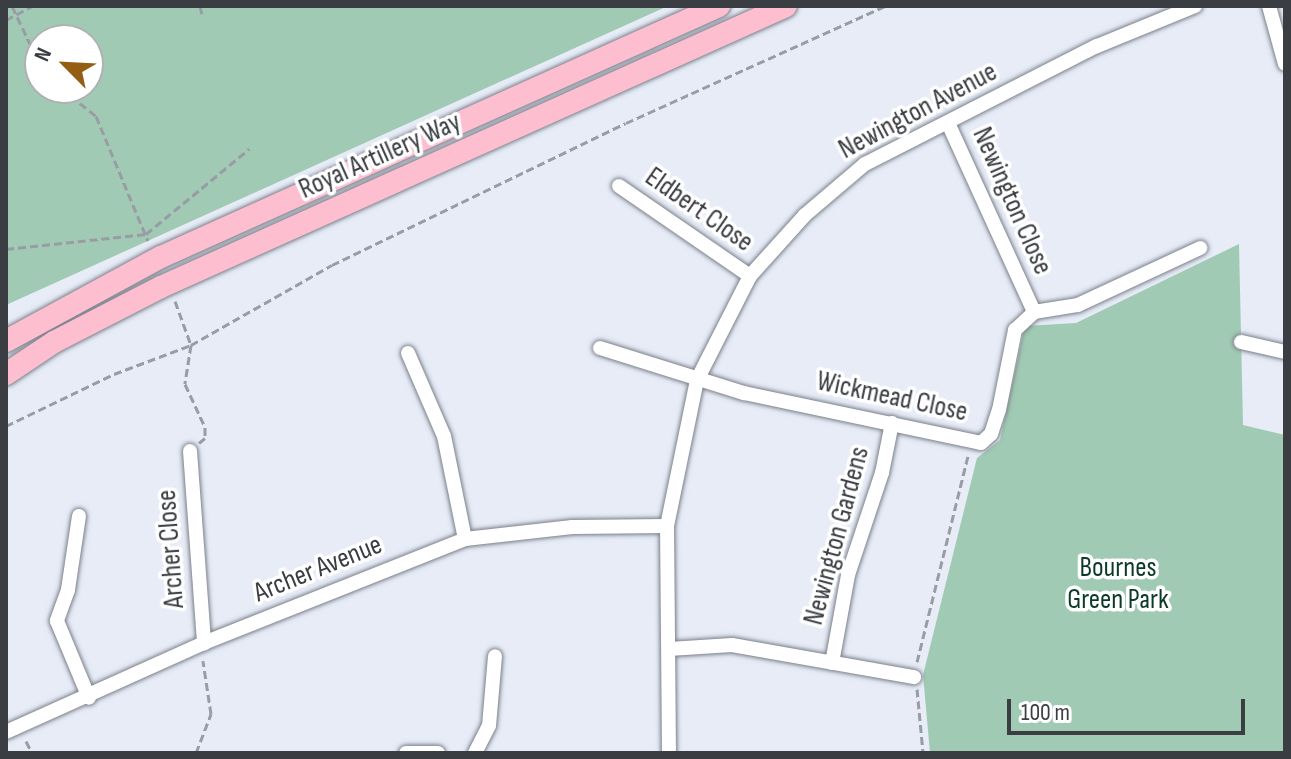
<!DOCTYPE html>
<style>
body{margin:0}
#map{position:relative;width:1291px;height:759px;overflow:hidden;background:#e7ecf7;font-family:"Sofia Sans Condensed",sans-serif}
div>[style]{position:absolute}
.green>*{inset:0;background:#a1cab4}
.path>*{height:3px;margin-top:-1.5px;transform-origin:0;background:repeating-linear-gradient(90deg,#989ca4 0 8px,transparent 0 12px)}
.roads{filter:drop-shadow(0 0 2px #7b808a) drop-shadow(0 0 2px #7b808a)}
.minor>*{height:14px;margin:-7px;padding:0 7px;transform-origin:7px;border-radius:7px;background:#fff}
.primary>*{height:22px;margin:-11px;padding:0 11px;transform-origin:11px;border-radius:11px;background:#fdbecf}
span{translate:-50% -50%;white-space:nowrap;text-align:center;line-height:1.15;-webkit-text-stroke:7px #fff;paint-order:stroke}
.street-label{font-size:28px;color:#3a3d41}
.park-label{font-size:28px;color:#0b3a26}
.frame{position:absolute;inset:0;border:8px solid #3a3d41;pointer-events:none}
.north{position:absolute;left:24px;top:24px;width:80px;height:80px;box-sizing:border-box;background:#fff;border:2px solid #b0b1b3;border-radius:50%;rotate:294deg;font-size:22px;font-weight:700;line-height:32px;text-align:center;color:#3a3d41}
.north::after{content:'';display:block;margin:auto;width:28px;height:36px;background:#935e12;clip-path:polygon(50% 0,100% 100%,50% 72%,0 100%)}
.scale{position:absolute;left:1007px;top:699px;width:238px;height:36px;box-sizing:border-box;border:4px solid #3a3d41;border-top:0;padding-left:10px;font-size:24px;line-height:28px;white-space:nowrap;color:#3a3d41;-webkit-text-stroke:6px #fff;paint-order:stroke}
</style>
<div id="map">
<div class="green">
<i style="clip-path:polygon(evenodd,6px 6px,668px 6px,6px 305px,6px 6px,40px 40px,88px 40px,88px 88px,40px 88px,40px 40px)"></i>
<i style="clip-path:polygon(1239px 244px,1243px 425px,1285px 435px,1285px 753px,930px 753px,923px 675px,977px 458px,1000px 440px,1025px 326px,1076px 323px)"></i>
</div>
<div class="path">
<i style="left:12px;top:6px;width:65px;rotate:64.6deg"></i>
<i style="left:200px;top:6px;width:12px;rotate:76deg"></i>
<i style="left:6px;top:20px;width:30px;rotate:-28deg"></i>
<i style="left:61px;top:88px;width:45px;rotate:38.7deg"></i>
<i style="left:96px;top:116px;width:135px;rotate:67.4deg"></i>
<i style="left:6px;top:249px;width:141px;rotate:-6.1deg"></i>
<i style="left:146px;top:234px;width:134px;rotate:-39.5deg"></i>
<i style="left:175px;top:301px;width:47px;rotate:70deg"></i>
<i style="left:191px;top:345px;width:39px;rotate:99deg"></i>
<i style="left:185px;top:384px;width:47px;rotate:65.1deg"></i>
<i style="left:205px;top:427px;width:11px;rotate:90deg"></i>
<i style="left:205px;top:438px;width:8px;rotate:140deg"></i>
<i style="left:6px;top:426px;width:120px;rotate:-25.7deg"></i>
<i style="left:114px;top:374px;width:82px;rotate:-20.6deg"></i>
<i style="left:191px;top:345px;width:162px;rotate:-29.6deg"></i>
<i style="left:332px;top:265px;width:326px;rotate:-25.8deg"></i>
<i style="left:626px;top:123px;width:284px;rotate:-24.3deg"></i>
<i style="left:917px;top:662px;width:212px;rotate:-76.1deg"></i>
<i style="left:917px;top:689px;width:64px;rotate:84.6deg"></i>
<i style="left:26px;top:741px;width:13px;rotate:63deg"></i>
<i style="left:196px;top:753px;width:42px;rotate:-69deg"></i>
<i style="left:211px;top:714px;width:54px;rotate:-98.6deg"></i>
</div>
<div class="roads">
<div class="minor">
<i style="left:1269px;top:6px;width:60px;rotate:74.6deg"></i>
<i style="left:948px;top:123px;width:208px;rotate:65.5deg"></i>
<i style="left:1034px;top:312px;width:45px;rotate:-9deg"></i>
<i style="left:1078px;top:305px;width:135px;rotate:-25deg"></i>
<i style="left:619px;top:186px;width:159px;rotate:34.5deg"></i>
<i style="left:1241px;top:342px;width:45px;rotate:12.8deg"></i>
<i style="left:600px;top:348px;width:151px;rotate:17.4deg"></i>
<i style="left:744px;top:393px;width:242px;rotate:11.9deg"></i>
<i style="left:981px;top:443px;width:13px;rotate:-42deg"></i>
<i style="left:991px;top:434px;width:25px;rotate:-72deg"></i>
<i style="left:999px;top:410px;width:82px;rotate:-78.7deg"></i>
<i style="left:1015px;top:330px;width:26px;rotate:-43deg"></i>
<i style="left:408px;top:353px;width:90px;rotate:66.6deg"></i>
<i style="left:444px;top:436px;width:105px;rotate:78.5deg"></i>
<i style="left:190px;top:451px;width:193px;rotate:85.8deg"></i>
<i style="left:79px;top:516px;width:75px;rotate:98.5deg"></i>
<i style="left:68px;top:590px;width:33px;rotate:110deg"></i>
<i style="left:57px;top:621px;width:83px;rotate:67.4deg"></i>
<i style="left:669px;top:649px;width:63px;rotate:-3.6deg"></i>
<i style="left:732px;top:645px;width:185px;rotate:10deg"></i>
<i style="left:832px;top:663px;width:89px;rotate:-79.7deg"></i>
<i style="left:848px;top:575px;width:108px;rotate:-71.6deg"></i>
<i style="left:882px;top:473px;width:51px;rotate:-78.7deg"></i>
<i style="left:6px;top:732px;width:217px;rotate:-24.2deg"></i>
<i style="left:204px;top:643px;width:281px;rotate:-21.7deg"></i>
<i style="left:465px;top:539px;width:108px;rotate:-6.4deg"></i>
<i style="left:572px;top:527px;width:95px;rotate:-0.6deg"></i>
<i style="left:406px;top:753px;width:32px"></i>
<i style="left:475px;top:753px;width:30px;rotate:-63deg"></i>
<i style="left:489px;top:726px;width:70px;rotate:-85.1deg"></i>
<i style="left:669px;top:753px;width:227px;rotate:-90.5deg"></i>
<i style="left:667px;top:526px;width:149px;rotate:-78.4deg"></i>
<i style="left:697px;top:380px;width:117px;rotate:-63deg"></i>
<i style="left:750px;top:276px;width:82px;rotate:-48deg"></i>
<i style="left:805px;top:215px;width:79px;rotate:-40.4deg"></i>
<i style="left:865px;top:164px;width:260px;rotate:-27deg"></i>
<i style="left:1097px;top:46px;width:106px;rotate:-22.2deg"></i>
</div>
<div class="primary">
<i style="left:6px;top:341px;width:176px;rotate:-28.5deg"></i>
<i style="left:161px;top:257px;width:612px;rotate:-24.22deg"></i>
<i style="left:6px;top:374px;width:58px;rotate:-33.7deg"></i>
<i style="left:54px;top:342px;width:120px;rotate:-27.2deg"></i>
<i style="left:161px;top:287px;width:685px;rotate:-24.21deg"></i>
</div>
</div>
<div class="street-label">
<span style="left:918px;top:111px;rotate:-28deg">Newington Avenue</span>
<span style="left:380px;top:156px;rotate:-24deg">Royal Artillery Way</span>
<span style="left:1012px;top:201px;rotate:66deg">Newington Close</span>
<span style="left:699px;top:210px;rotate:35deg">Eldbert Close</span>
<span style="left:892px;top:397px;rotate:12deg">Wickmead Close</span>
<span style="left:837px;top:536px;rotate:-75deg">Newington Gardens</span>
<span style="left:171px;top:549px;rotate:-94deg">Archer Close</span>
<span style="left:318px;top:569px;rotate:-22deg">Archer Avenue</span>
</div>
<div class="park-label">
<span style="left:1118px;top:584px">Bournes<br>Green Park</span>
</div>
<div class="frame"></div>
<div class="north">N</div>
<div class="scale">100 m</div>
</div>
